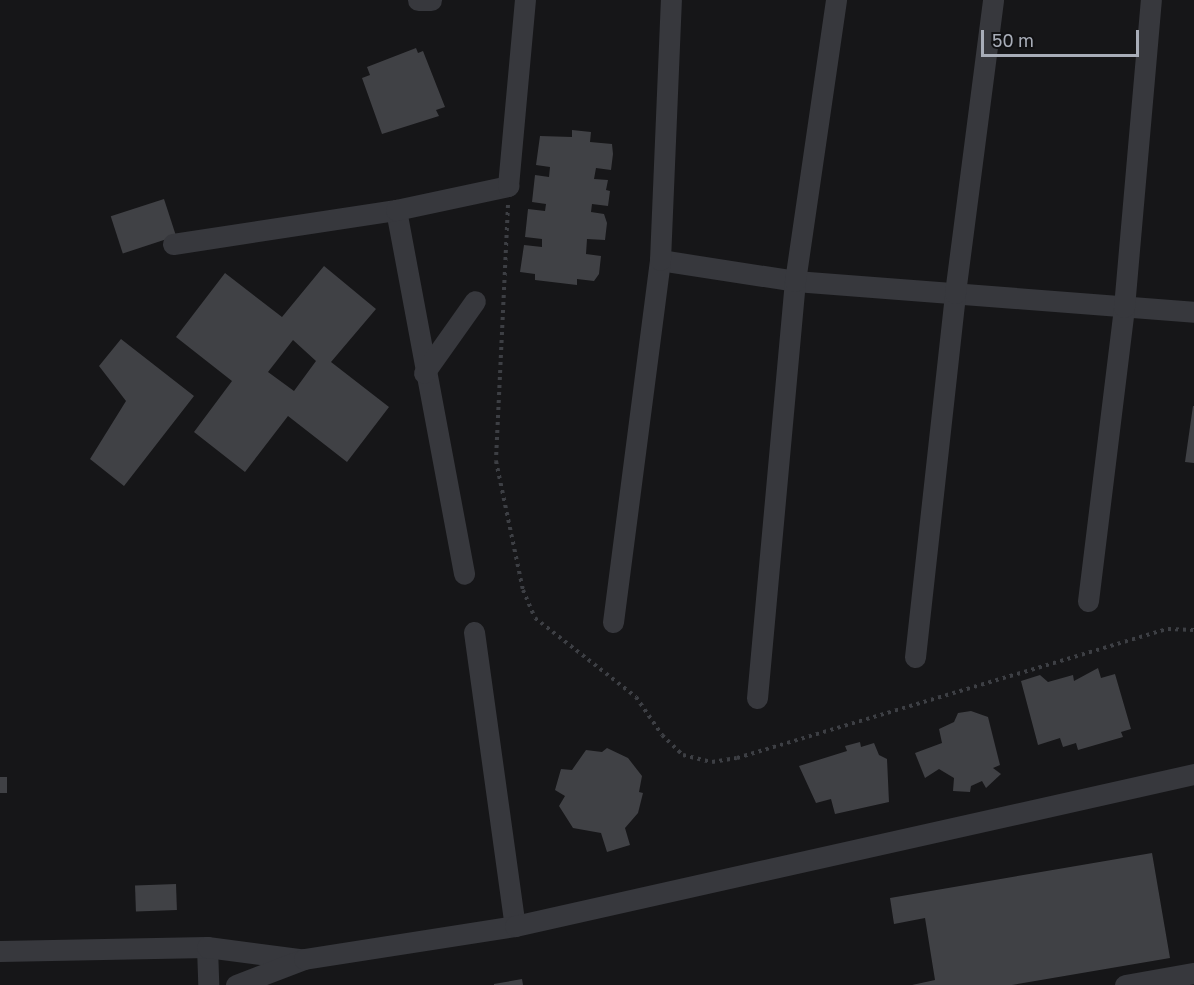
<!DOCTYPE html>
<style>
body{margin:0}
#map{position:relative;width:1194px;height:985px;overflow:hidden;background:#161618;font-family:"Golos Text",sans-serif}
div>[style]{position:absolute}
.building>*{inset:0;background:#404145;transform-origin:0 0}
.path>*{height:4px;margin-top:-2px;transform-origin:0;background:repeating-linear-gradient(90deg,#3d3f44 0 3px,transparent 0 7.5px)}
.minor>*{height:21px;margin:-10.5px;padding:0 10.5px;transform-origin:10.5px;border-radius:10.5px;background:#37383d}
span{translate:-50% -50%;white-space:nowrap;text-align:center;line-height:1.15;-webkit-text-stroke:4.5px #111113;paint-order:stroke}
.scale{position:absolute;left:981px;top:30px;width:158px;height:27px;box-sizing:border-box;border:3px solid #a8adb8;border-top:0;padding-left:8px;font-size:18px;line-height:21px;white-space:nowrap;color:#a8adb8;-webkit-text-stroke:4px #111113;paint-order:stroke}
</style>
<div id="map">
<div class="building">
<i style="clip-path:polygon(416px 48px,418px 53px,423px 51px,445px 107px,436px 110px,439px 116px,382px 134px,362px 78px,370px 75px,367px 67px)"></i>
<i style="clip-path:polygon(572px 130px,591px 132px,590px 142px,612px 144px,613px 154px,611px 170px,596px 168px,594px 179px,608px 180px,606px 190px,610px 191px,608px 206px,592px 204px,591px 212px,604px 214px,607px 223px,605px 240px,587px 239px,586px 254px,601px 256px,599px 274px,594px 281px,577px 279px,577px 285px,535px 280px,535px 274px,520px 272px,524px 245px,542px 247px,542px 239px,525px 237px,528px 209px,545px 211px,546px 204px,532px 202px,535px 175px,549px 177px,550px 167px,536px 165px,540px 136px,572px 137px)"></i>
<i style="left:164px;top:199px;width:39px;height:56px;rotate:72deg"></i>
<i style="clip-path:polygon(evenodd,324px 266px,376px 309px,331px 362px,389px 407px,347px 462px,288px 416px,245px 472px,194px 432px,232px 381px,176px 337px,225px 273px,282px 317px,324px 266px,293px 340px,316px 361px,294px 391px,268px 372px,293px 340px)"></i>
<i style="clip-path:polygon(121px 339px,194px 396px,124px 486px,90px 459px,126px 401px,99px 366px)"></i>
<i style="clip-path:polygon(1193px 406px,1194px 406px,1194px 463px,1185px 462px)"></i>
<i style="clip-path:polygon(1098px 668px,1101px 678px,1115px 674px,1131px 729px,1121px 732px,1123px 737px,1078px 750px,1076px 743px,1063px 747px,1060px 738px,1038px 745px,1021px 681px,1040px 675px,1048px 682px,1073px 675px,1074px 681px)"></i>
<i style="clip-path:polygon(971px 711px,988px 717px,1000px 765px,993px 768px,1001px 774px,986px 788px,982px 781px,971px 786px,970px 792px,953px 791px,954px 778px,939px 769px,925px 778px,915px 753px,942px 743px,939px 729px,954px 722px,958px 713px)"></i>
<i style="clip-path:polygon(860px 742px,861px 747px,874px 743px,879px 755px,887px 759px,889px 802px,835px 814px,831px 799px,816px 803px,799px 766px,847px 751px,845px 746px)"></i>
<i style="clip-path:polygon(607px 748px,628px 758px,642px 776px,639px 792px,643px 793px,638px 813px,625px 828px,630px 845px,607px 852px,601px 833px,573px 828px,559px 806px,565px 796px,555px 790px,561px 769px,572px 770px,586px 750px,602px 752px)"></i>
<i style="left:0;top:777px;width:7px;height:16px"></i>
<i style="clip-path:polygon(1152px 853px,1170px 958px,1012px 985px,912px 985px,935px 980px,925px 918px,894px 924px,890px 898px)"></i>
<i style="left:176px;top:884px;width:26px;height:41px;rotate:88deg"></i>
<i style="clip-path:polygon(522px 979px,523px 985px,494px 985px,494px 984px)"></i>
</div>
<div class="path">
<i style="left:508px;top:205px;width:256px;rotate:92.7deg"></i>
<i style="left:496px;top:461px;width:132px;rotate:78.2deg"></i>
<i style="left:523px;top:590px;width:30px;rotate:67deg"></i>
<i style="left:535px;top:618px;width:128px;rotate:38deg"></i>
<i style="left:636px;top:697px;width:46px;rotate:55.6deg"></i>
<i style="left:662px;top:735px;width:29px;rotate:44deg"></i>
<i style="left:683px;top:755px;width:30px;rotate:14deg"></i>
<i style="left:712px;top:762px;width:25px;rotate:-9deg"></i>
<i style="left:737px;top:758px;width:450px;rotate:-16.7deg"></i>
<i style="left:1168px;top:629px;width:26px;rotate:2deg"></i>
</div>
<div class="minor">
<i style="left:418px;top:0;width:13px"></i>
<i style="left:396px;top:210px;width:370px;rotate:79.4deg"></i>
<i style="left:173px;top:244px;width:226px;rotate:-8.7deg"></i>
<i style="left:396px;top:210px;width:115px;rotate:-12.1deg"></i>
<i style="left:508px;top:186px;width:187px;rotate:-84.8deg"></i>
<i style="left:660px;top:260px;width:137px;rotate:8.8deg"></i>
<i style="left:795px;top:281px;width:400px;rotate:4.4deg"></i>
<i style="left:424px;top:373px;width:88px;rotate:-54.7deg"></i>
<i style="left:1088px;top:601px;width:296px;rotate:-83deg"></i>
<i style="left:1124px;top:307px;width:308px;rotate:-85deg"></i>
<i style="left:613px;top:622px;width:365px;rotate:-82.6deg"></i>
<i style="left:660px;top:260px;width:260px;rotate:-87.6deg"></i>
<i style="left:474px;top:632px;width:297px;rotate:82.1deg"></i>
<i style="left:915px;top:657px;width:366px;rotate:-83.7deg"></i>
<i style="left:955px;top:293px;width:295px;rotate:-82.6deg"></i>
<i style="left:757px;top:698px;width:419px;rotate:-84.8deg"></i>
<i style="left:795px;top:281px;width:284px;rotate:-81.7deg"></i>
<i style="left:207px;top:947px;width:38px;rotate:88deg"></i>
<i style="left:0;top:951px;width:207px;rotate:-1.1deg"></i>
<i style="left:207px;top:947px;width:94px;rotate:7.4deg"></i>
<i style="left:236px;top:985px;width:73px;rotate:-20.9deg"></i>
<i style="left:304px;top:959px;width:214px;rotate:-8.9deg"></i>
<i style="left:515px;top:926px;width:696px;rotate:-12.62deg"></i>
<i style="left:1125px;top:985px;width:70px;rotate:-9.9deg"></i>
</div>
<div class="scale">50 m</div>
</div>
